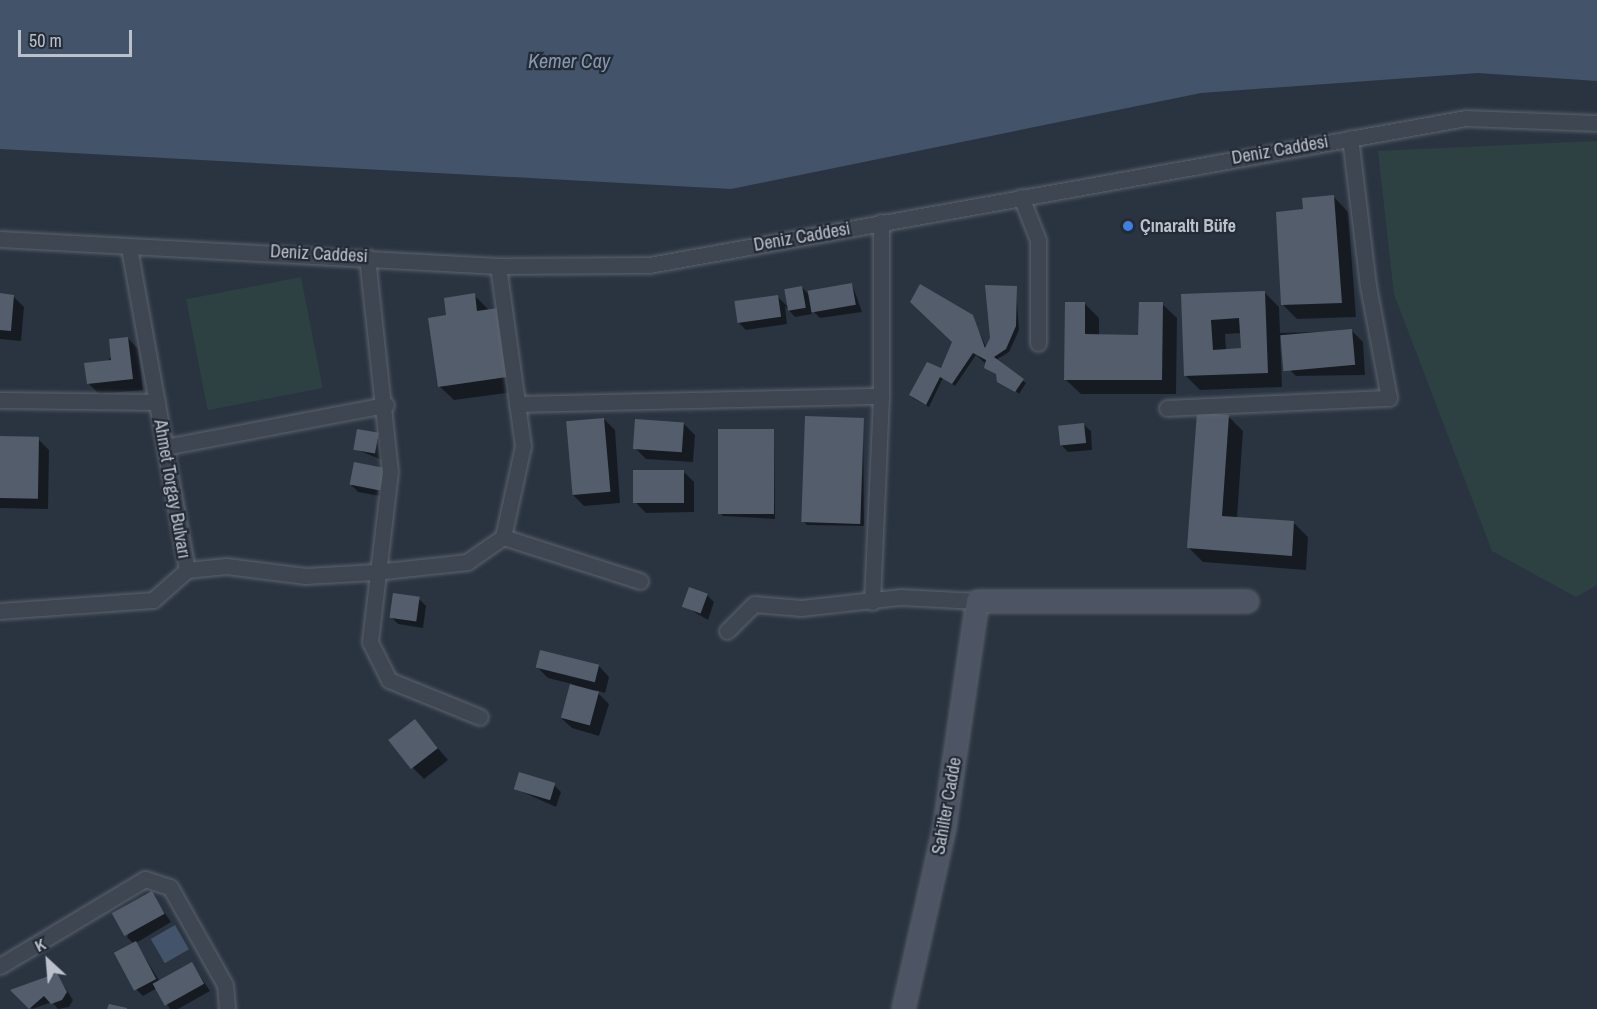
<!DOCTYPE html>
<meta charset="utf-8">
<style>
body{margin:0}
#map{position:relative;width:1597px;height:1009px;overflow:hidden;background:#2a3441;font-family:"Archivo Narrow",sans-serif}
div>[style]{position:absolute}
.green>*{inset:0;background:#2d4143;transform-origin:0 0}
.water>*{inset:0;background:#43536a;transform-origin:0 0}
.shadow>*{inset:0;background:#0007}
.building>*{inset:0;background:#545d6c;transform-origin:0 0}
.roads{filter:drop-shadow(0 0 2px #5c646e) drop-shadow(0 0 2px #5c646e)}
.street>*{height:15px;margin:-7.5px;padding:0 7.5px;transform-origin:7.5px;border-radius:7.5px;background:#3e4651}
.secondary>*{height:21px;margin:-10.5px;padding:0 10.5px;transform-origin:10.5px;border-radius:10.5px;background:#4d5564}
.dots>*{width:16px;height:16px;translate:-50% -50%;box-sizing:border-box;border:3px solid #232b36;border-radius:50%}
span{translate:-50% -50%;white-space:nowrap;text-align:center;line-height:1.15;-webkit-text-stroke:4.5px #232b36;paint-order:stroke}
.street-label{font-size:18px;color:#bbc1cb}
.poi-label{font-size:18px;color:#bbc1cb;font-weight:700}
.left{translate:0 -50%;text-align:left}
.water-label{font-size:20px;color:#8697af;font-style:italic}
.north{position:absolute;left:18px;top:931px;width:60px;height:60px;-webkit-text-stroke:4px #232b36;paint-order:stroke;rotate:334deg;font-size:16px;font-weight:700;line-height:24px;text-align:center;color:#bbc1cb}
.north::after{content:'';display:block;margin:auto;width:21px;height:27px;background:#bbc1cb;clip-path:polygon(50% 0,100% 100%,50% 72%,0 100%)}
.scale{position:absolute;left:18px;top:30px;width:114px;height:27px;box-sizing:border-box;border:3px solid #bbc1cb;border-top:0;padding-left:8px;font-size:18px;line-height:21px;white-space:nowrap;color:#bbc1cb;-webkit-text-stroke:4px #232b36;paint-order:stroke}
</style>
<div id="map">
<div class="green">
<i style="clip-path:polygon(1597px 141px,1597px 585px,1576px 597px,1492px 551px,1394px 294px,1378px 151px)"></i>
<i style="left:301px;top:277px;width:113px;height:117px;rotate:79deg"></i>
</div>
<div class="water">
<i style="clip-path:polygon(0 0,1597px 0,1597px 81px,1478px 73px,1201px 93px,731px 189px,0 149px)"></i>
<i style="left:175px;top:925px;width:28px;height:28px;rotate:60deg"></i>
</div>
<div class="shadow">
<i style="clip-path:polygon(1334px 197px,1348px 212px,1356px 317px,1297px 319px,1282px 304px,1305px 210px)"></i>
<i style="clip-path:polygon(852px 284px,862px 312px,820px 318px,811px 309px,812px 314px,795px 317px,785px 306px,787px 324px,746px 330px,739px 323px,777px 296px,788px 307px,802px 287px,811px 297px)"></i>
<i style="clip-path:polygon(1016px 288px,1019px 330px,1009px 352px,996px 360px,1026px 383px,1019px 394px,976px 355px,955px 386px,943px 378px,929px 407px,913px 398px,910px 395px,941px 370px,972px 317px,987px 349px)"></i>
<i style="clip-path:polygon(evenodd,1264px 292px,1279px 307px,1280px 333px,1352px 331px,1363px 342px,1365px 375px,1296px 376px,1285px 365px,1280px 336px,1282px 387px,1200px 390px,1186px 376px,1183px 296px,1264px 292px,1242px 333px,1243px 349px,1226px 350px,1225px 334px,1242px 333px)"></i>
<i style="clip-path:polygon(0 295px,13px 296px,24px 307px,21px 341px,0 339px)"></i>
<i style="clip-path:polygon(474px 295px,490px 311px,521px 391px,454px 400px,439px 386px,448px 316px)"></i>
<i style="clip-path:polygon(1084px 303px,1099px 318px,1099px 336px,1140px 336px,1162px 304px,1177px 318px,1176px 394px,1081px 394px,1066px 380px)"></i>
<i style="clip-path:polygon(128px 338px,138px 349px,143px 390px,99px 394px,88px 383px)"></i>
<i style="clip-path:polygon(1228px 416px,1243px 431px,1237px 518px,1293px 522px,1308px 537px,1306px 570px,1203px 562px,1189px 548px)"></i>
<i style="clip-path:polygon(604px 419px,615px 430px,620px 503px,584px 506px,573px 495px)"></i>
<i style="clip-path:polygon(863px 419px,864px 526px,807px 525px,804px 522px)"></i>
<i style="clip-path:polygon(684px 424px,695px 435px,693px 462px,646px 459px,635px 448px)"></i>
<i style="clip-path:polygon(1083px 424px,1091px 431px,1092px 450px,1068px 452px,1061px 445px)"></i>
<i style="clip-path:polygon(774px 431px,775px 519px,723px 516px,720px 513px)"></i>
<i style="clip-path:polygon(379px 434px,382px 460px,355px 449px)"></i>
<i style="clip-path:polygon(0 438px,38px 439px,49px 450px,48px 509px,0 508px)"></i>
<i style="clip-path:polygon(683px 471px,694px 482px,694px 512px,646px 513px,635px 502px)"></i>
<i style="clip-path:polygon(390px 476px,386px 497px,358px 492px,351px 485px)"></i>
<i style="clip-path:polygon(707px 595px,714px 602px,708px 620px,684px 606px)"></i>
<i style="clip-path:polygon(419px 599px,426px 606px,423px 628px,398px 624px,391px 617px)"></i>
<i style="clip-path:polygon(599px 666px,609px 677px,605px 693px,595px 690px,609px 704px,599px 736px,572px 728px,561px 718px,572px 684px,548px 678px,537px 667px)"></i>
<i style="clip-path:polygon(415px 721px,448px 760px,424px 779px,413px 768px)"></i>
<i style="clip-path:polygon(554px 785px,561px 792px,556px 807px,516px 789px)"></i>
<i style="clip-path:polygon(151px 893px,171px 922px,136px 943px,160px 982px,192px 964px,210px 991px,178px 1009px,170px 1009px,157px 988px,143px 996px,136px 989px,134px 944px,127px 937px)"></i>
<i style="clip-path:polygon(57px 975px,73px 1000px,69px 1007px,58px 1009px,52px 1002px,32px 1009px,13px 990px)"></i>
</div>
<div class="building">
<i style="clip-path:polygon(1334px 195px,1342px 303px,1281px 305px,1276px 212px,1303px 209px,1302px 198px)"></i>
<i style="left:852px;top:283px;width:22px;height:45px;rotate:80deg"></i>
<i style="clip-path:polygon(920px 284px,973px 315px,985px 348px,990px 338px,985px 285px,1017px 286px,1016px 326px,1006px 349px,994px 357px,1024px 379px,1015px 392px,997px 382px,996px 374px,984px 368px,986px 360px,973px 353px,952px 384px,940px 377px,926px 405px,909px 395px,927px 362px,941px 368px,952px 342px,910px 302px)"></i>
<i style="left:802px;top:286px;width:22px;height:18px;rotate:80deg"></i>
<i style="clip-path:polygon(evenodd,1265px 291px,1268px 373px,1184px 376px,1181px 294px,1265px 291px,1239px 318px,1241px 348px,1213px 350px,1211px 320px,1239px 318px)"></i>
<i style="clip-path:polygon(0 293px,14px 295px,11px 331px,0 330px)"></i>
<i style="clip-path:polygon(475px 293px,477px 311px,498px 308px,507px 377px,438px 387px,428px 318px,446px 315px,444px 298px)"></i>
<i style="left:778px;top:295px;width:22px;height:44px;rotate:82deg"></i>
<i style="clip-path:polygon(1065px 302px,1085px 302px,1085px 334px,1138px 335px,1139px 302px,1163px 302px,1162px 380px,1064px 380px)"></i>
<i style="left:1352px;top:329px;width:36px;height:72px;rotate:85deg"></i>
<i style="clip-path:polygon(128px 337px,133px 379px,87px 384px,84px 363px,111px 360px,109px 339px)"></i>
<i style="clip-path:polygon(1197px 412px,1229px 415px,1222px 516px,1294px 521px,1292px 556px,1187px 548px)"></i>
<i style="left:805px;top:416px;width:59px;height:106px;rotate:2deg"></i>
<i style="left:604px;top:418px;width:74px;height:38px;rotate:85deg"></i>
<i style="left:635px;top:419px;width:49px;height:30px;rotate:4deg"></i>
<i style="left:1084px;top:423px;width:20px;height:26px;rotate:84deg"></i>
<i style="left:357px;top:429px;width:22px;height:21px;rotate:10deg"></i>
<i style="left:718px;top:429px;width:56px;height:85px"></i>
<i style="left:0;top:436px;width:39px;height:62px;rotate:1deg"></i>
<i style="left:354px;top:462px;width:31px;height:23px;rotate:11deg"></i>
<i style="left:633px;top:470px;width:51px;height:33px"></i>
<i style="left:689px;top:587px;width:20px;height:21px;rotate:20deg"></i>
<i style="left:393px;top:593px;width:27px;height:25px;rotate:8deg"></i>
<i style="left:540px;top:650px;width:61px;height:18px;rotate:14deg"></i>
<i style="left:570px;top:684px;width:30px;height:35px;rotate:15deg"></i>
<i style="left:415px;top:719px;width:37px;height:34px;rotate:52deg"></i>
<i style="left:519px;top:772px;width:38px;height:18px;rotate:17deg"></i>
<i style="left:152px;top:891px;width:26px;height:46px;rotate:61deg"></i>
<i style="left:136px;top:941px;width:43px;height:25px;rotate:62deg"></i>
<i style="left:192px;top:962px;width:25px;height:45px;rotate:61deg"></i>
<i style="clip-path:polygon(57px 973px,67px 992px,62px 1000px,51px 1004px,44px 996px,29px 1009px,10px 990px)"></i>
<i style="clip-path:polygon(109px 1004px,127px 1008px,127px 1009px,107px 1009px)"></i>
</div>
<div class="roads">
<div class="street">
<i style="left:1021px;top:197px;width:46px;rotate:68.4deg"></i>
<i style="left:1038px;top:240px;width:103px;rotate:90deg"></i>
<i style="left:0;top:239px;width:499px;rotate:3.1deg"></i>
<i style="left:498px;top:266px;width:151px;rotate:-0.4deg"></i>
<i style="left:649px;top:265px;width:830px;rotate:-10.2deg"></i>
<i style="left:1466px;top:118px;width:131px;rotate:2.2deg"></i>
<i style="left:367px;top:257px;width:215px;rotate:83.9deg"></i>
<i style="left:390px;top:471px;width:172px;rotate:96.7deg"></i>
<i style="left:370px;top:642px;width:42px;rotate:63.4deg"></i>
<i style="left:389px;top:680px;width:98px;rotate:22.1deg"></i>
<i style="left:498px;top:266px;width:182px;rotate:82.1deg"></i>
<i style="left:523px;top:446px;width:93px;rotate:102.4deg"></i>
<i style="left:503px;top:537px;width:144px;rotate:17.8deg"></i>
<i style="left:0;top:400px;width:157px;rotate:0.7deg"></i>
<i style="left:517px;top:404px;width:364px;rotate:-1.3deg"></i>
<i style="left:1167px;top:408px;width:222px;rotate:-2.6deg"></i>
<i style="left:1389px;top:398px;width:114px;rotate:-100.6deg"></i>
<i style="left:1368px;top:286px;width:149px;rotate:-96.9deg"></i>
<i style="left:165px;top:447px;width:225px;rotate:-10.8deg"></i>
<i style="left:187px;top:570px;width:39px;rotate:-6deg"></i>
<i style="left:226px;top:566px;width:80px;rotate:7.2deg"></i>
<i style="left:305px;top:576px;width:70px;rotate:-3.3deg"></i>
<i style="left:375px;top:572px;width:93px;rotate:-6.2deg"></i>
<i style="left:467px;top:562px;width:44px;rotate:-34.8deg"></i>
<i style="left:872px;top:602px;width:206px;rotate:-87.5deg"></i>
<i style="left:881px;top:396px;width:174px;rotate:-90deg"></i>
<i style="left:0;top:611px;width:153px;rotate:-4.1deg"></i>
<i style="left:153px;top:600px;width:45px;rotate:-41.4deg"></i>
<i style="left:187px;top:570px;width:328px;rotate:-100.2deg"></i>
<i style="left:727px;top:631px;width:38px;rotate:-45deg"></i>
<i style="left:754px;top:604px;width:47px;rotate:4.9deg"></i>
<i style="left:801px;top:608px;width:101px;rotate:-6.3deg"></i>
<i style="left:901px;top:597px;width:76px;rotate:3deg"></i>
<i style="left:0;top:966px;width:169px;rotate:-31deg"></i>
<i style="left:145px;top:879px;width:26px;rotate:18deg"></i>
<i style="left:170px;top:887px;width:112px;rotate:60.7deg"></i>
<i style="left:225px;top:985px;width:24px;rotate:85deg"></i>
</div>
<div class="secondary">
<i style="left:903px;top:1009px;width:187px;rotate:-77.3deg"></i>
<i style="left:944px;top:827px;width:228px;rotate:-81.7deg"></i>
<i style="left:977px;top:601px;width:270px"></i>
</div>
</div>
<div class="dots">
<i style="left:1128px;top:226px;background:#3f7fe0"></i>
</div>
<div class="street-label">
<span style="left:1280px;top:150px;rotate:-10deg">Deniz Caddesi</span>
<span style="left:802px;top:237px;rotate:-10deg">Deniz Caddesi</span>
<span style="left:319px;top:254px;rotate:3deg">Deniz Caddesi</span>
<span style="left:172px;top:489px;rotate:80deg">Ahmet Torgay Bulvarı</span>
<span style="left:947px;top:806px;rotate:-80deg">Sahilter Cadde</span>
</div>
<div class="poi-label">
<span class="left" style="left:1140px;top:226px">Çınaraltı Büfe</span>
</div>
<div class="water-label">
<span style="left:569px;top:60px">Kemer Cay</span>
</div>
<div class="north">K</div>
<div class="scale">50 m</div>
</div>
